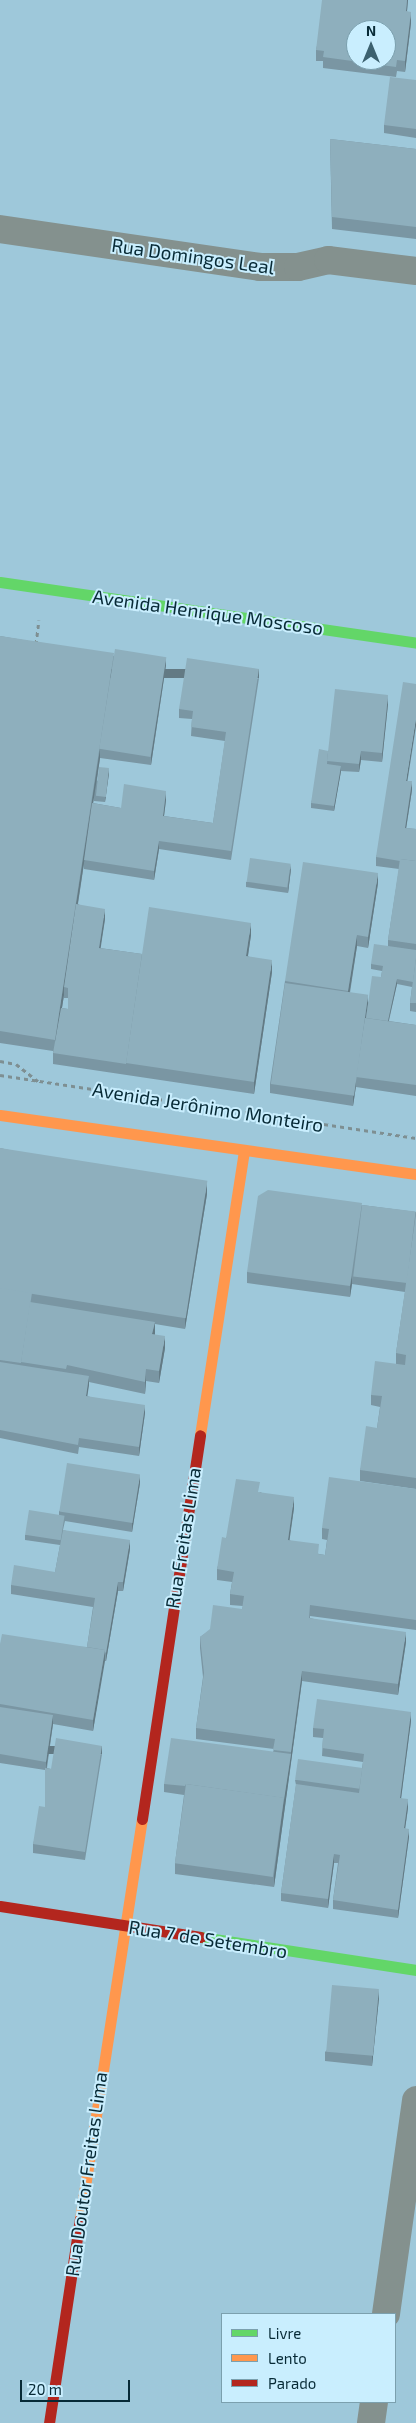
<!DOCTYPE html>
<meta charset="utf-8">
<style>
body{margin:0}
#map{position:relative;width:416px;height:2423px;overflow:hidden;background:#9ec8da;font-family:"Exo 2",sans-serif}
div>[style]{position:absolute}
.path>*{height:3px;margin-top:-1.5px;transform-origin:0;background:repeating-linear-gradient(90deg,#7e8f92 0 4px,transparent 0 8px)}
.street>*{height:28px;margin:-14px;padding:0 14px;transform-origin:14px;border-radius:14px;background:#84918e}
.fast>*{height:11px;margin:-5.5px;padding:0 5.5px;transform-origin:5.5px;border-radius:5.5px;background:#63d668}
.slow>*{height:11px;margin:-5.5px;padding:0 5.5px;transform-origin:5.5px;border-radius:5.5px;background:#ff974d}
.jam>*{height:11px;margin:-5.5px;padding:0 5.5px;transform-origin:5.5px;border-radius:5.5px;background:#b3261e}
.wall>*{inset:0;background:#7a96a3}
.shaded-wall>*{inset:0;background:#637a84;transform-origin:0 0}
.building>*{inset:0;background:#8eafbd;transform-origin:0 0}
span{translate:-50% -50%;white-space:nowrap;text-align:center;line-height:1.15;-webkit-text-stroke:4px #c9eefe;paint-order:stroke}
.street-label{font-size:19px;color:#072a36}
.legend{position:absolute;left:221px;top:2313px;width:175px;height:90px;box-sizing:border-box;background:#c9eefe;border:1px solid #7ba0ae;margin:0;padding:6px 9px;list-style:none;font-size:15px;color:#072a36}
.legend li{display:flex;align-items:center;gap:10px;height:25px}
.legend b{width:25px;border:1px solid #7ba0ae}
.north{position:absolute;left:346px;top:20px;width:50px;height:50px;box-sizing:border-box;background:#c9eefe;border:1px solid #7ba0ae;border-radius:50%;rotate:0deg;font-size:14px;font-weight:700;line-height:20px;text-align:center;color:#072a36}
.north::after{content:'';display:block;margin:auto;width:18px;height:22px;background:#3c616f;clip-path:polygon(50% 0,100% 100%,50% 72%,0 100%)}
.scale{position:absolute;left:20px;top:2380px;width:110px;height:22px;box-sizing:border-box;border:2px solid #072a36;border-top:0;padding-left:6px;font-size:15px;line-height:18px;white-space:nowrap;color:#072a36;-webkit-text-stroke:4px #c9eefe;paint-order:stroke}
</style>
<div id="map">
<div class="path">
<i style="left:36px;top:644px;width:24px;rotate:-83deg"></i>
<i style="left:0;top:1061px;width:16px;rotate:11deg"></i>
<i style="left:16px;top:1064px;width:28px;rotate:38deg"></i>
<i style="left:0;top:1075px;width:421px;rotate:8.6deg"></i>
</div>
<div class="street">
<i style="left:0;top:229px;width:263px;rotate:8.3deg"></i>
<i style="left:260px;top:267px;width:38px"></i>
<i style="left:298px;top:267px;width:31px;rotate:-13deg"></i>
<i style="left:328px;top:260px;width:89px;rotate:7.1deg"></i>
<i style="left:386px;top:2314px;width:216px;rotate:-82deg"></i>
<i style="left:371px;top:2423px;width:21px;rotate:-82deg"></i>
</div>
<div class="fast">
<i style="left:0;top:582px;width:420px;rotate:8.3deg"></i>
<i style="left:201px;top:1937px;width:218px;rotate:8.7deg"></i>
</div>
<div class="slow">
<i style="left:0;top:1115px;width:420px;rotate:8.1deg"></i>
<i style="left:200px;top:1435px;width:288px;rotate:-81.2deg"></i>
<i style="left:80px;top:2219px;width:405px;rotate:-81.2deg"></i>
</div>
<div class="jam">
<i style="left:142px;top:1819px;width:388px;rotate:-81.4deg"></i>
<i style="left:0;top:1906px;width:203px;rotate:8.8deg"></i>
<i style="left:49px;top:2423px;width:206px;rotate:-81.4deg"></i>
</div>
<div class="wall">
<i style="clip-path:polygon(327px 0,408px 0,407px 11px,411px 23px,405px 72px,397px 71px,396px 77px,323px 68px,323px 61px,316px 61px,316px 50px)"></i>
<i style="clip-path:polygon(416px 80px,416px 138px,384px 133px,384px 125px)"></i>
<i style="clip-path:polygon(330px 139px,416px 149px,416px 239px,332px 229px)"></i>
<i style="clip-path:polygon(evenodd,0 636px,166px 665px,151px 765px,100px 758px,97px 781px,109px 773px,105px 802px,94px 801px,94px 796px,93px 803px,121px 808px,166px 800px,164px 816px,213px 823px,225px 741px,191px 736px,192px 719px,179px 718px,179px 709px,259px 678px,231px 860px,159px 849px,154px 880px,84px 869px,84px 864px,78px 904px,105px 919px,100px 948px,142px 954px,251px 935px,248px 956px,272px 972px,254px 1094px,53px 1064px,53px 1051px,0 1043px,0 636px,64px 995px,64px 998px,68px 998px,68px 1009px,62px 1008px,64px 995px)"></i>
<i style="clip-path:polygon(388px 704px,382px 762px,361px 760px,359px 772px,341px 771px,334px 811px,311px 808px,311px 803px,328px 751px)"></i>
<i style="clip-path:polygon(408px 781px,412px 790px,406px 828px,416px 829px,416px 1012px,410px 1011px,410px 1003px,412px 987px,397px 984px,389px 1021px,416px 1025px,416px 1096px,356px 1087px,356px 1086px,353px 1106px,270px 1093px,270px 1084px,285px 981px,378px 883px,368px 948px,357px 946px,350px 993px,368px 1003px,381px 977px,382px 971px,371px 969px,371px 964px,388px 946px,388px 940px,399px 869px,376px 866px,376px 857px)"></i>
<i style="clip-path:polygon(291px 869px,288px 893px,246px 887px,246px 882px)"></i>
<i style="clip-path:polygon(0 1148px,207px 1194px,185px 1329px,155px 1324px,154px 1334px,165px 1348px,159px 1383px,146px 1381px,145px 1394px,89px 1382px,87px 1396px,145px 1413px,139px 1456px,79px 1447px,78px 1454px,0 1438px)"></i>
<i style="clip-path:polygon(362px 1205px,416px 1212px,416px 1489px,360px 1481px,360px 1470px,377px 1428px,380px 1407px,371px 1405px,371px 1395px,396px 1364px,396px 1353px,405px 1292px,352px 1284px,350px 1297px,247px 1283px,247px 1272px)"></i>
<i style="clip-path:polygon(140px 1483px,132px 1532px,65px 1521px,63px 1530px,130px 1549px,123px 1591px,118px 1591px,106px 1661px,104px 1661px,93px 1731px,53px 1724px,47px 1768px,51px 1769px,102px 1754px,85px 1860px,33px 1853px,33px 1844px,45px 1807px,45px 1770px,0 1763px,0 1644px,87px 1647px,93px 1607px,11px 1594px,11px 1585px,55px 1572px,60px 1545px,25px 1540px,25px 1535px,59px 1515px,59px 1511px)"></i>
<i style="clip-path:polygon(416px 1489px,416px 1630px,310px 1616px,310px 1618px,406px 1642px,398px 1695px,302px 1681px,274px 1887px,175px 1874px,175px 1863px,184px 1795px,164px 1792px,164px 1784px,273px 1752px,274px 1749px,196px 1739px,196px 1728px,203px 1677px,200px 1648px,200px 1637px,242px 1609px,243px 1606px,230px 1605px,230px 1594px,232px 1582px,217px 1580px,217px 1569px,226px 1538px,260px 1492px,294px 1508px,289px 1540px,319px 1554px,325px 1555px,327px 1540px,322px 1539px,322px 1528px)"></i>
<i style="clip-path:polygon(411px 1721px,401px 1798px,408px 1808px,405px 1828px,409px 1837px,398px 1918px,333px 1909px,333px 1900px,338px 1863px,334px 1863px,328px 1908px,281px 1901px,281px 1893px,296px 1785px,295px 1780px,362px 1768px,363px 1762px,322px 1756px,323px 1738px,313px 1737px,313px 1728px)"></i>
<i style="clip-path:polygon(379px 1998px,372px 2066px,325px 2061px,325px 2052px)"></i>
</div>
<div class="shaded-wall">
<i style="clip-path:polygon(407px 0,408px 0,406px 22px,406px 11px)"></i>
<i style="clip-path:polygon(411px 12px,411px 23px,405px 72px,405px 61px)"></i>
<i style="clip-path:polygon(166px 657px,166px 665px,151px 765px,151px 756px)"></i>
<i style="left:259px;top:669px;width:9px;height:184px;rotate:90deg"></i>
<i style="clip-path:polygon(388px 695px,388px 704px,382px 762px,382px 753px)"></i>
<i style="clip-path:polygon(416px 718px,416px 726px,406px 790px,406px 781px)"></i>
<i style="clip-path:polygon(100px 749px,100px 758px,65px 987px,64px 987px,64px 995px,55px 1051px,55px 1040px)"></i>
<i style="clip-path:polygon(361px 751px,361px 760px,359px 772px,359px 764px)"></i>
<i style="clip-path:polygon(341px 766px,341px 771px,334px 811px,334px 806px)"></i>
<i style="clip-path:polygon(109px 768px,109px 773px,105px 802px,105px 797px)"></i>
<i style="clip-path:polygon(412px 781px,412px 790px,405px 836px,405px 828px)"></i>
<i style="clip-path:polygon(166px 791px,166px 800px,163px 824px,163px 816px)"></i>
<i style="clip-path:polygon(159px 841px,159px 849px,154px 880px,154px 871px)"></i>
<i style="clip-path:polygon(291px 864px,291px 869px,288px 893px,288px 888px)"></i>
<i style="clip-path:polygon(378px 873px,378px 883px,368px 948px,368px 937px)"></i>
<i style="clip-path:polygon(105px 909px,105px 919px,99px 959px,99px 948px)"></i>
<i style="clip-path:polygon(251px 923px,251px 935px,246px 968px,246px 956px)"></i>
<i style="clip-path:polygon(357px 935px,357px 946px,348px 1002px,348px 991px)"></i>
<i style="clip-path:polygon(272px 960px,272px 972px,254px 1094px,254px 1082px)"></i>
<i style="clip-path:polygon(397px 979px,397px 984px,386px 1032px,386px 1026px)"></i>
<i style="clip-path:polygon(368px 995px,368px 1004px,357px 1077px)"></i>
<i style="clip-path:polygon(356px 1078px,356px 1086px,353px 1106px,353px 1097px)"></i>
<i style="clip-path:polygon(207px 1182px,207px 1194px,185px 1329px,185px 1317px)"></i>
<i style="clip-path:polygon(352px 1276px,352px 1284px,350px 1297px,350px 1286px)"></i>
<i style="clip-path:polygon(155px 1322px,155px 1334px,152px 1346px,152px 1334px)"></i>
<i style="clip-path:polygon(165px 1336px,165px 1348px,159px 1383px,159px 1371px)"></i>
<i style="clip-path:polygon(146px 1369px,146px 1381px,145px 1394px,145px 1382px)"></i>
<i style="clip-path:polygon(89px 1376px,89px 1385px,86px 1405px,86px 1396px)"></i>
<i style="clip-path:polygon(145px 1405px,145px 1413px,139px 1456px,139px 1447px)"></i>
<i style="clip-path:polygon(140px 1475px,140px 1483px,132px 1532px,132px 1523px)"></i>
<i style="clip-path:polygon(294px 1497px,294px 1508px,288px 1551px,288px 1540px)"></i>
<i style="clip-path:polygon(130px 1540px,130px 1549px,123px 1591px,123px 1582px)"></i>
<i style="clip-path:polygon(118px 1582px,118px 1591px,106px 1661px,106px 1653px)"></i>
<i style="clip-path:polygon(406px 1632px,406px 1642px,398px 1695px,398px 1684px)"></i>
<i style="clip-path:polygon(105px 1650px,105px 1661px,93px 1731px,93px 1720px)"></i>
<i style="clip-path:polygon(302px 1671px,302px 1681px,291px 1763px,291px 1752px)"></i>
<i style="clip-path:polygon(411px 1712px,411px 1721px,400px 1807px,400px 1798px)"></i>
<i style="clip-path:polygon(53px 1715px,53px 1724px,46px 1770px,46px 1762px)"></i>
<i style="left:102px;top:1746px;width:8px;height:107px;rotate:90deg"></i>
<i style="clip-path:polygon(291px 1754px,291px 1763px,274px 1887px,274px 1876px,284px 1798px)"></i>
<i style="clip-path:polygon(408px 1799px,408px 1808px,404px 1837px,404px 1828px)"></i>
<i style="clip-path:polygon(409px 1829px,409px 1837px,398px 1918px,398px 1910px)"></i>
<i style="clip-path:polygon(334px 1854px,334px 1863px,328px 1908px,328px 1899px)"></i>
<i style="clip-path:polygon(379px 1989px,379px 1998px,372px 2066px,372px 2057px)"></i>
</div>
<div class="building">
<i style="clip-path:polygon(evenodd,322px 0,407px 0,406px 11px,411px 12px,405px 61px,397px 60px,396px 67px,323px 57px,324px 51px,316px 50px,322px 0,356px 30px,386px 30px,386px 60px,356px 60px,356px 30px)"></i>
<i style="clip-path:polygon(390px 77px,416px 80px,416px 129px,384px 125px)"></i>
<i style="clip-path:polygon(330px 139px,416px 149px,416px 227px,332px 217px)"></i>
<i style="clip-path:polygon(0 636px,114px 653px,55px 1040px,0 1031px)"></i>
<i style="left:115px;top:649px;width:52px;height:101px;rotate:9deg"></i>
<i style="clip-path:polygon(187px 658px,259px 669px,231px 851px,159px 841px,154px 871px,84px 860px,92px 803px,121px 808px,124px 784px,166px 791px,163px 816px,213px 823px,226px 732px,191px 727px,193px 711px,179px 709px)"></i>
<i style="clip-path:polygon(403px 682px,416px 684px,416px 718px,406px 781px,412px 781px,405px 828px,416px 829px,416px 861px,400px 859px,400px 861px,376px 857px)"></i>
<i style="clip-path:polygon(335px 689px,388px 695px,382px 753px,361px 751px,359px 764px,327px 761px)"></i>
<i style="clip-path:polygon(319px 749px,328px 751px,327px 764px,341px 766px,334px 806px,311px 803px)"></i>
<i style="left:99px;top:767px;width:10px;height:29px;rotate:6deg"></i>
<i style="left:250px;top:858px;width:41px;height:24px;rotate:8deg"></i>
<i style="clip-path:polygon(400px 859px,416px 861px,416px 944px,388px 940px)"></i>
<i style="clip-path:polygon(303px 862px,378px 873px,368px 937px,357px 935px,348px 991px,285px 981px)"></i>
<i style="clip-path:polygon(76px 904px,105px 909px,99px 948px,142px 954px,126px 1064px,53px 1053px,61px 1008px,68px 1009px,68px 988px,64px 987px)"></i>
<i style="clip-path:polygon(149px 907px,251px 923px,246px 956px,272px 960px,254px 1082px,126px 1063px)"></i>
<i style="clip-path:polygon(374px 944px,416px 950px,416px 958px,413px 982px,397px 979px,388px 1021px,366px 1018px,372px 976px,381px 977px,383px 966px,371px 964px)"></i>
<i style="clip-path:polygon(416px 958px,416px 1003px,410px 1003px)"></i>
<i style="left:285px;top:983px;width:84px;height:102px;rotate:8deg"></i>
<i style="clip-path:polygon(365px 1018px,416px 1025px,416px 1085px,356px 1077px)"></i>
<i style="left:0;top:1148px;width:210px;height:139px;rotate:9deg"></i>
<i style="clip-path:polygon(268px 1190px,362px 1203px,350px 1286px,247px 1272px,258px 1196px)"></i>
<i style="left:362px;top:1205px;width:54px;height:72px;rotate:7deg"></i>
<i style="clip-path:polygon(416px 1214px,416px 1478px,360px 1470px,366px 1426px,377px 1428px,382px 1396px,371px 1395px,375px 1361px,405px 1365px,406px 1355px,396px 1353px)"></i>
<i style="clip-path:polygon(0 1288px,32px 1293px,21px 1363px,0 1360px)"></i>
<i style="clip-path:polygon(30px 1302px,155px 1322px,152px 1334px,165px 1336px,159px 1371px,146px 1369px,145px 1382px,67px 1365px,66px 1369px,21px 1362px)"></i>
<i style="clip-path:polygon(0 1362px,89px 1376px,86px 1396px,145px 1405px,139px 1447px,79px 1438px,78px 1445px,0 1430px)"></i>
<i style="left:67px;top:1463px;width:74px;height:49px;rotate:9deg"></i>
<i style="clip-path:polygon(329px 1477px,416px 1489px,416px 1620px,310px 1605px,309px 1618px,406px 1632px,398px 1684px,302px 1671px,291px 1752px,273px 1750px,275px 1739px,196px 1728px,204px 1673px,200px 1637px,210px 1629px,213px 1605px,242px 1609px,244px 1596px,230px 1594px,234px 1572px,217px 1569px,222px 1537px,226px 1538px,236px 1479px,260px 1482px,258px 1492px,294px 1497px,288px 1540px,319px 1544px,318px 1554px,325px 1555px,329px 1529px,322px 1528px)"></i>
<i style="left:29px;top:1510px;width:36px;height:25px;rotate:9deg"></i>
<i style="clip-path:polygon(63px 1530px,130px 1540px,123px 1582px,118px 1582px,106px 1653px,105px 1652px,105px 1650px,87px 1647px,95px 1598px,11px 1585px,14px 1565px,55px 1572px)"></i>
<i style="clip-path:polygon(2px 1634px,105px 1650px,93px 1720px,0 1704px,0 1644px)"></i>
<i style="clip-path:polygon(317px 1699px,411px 1712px,400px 1798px,408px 1799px,404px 1828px,409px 1829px,398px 1910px,333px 1900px,340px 1855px,334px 1854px,328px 1899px,281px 1893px,296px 1784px,359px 1793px,364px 1754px,322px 1748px,324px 1729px,313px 1728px)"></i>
<i style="clip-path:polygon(0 1707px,53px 1715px,46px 1762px,0 1754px)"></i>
<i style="clip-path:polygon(56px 1738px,102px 1746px,85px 1852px,33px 1844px,39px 1806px,45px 1807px,45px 1768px,51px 1769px)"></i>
<i style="clip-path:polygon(171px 1738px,291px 1754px,284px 1800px,284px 1798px,186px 1784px,185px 1786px,164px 1784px)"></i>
<i style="left:298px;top:1759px;width:65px;height:21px;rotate:8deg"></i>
<i style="left:186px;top:1784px;width:99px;height:80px;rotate:8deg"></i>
<i style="left:332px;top:1985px;width:47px;height:67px;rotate:5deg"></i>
</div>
<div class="street-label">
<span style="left:193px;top:256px;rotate:8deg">Rua Domingos Leal</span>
<span style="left:208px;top:612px;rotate:8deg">Avenida Henrique Moscoso</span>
<span style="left:208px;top:1107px;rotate:9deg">Avenida Jerônimo Monteiro</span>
<span style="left:183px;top:1538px;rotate:-81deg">Rua Freitas Lima</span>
<span style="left:208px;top:1939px;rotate:9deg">Rua 7 de Setembro</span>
<span style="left:86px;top:2174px;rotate:-82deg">Rua Doutor Freitas Lima</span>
</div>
<ul class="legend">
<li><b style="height:6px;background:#63d668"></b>Livre</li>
<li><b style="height:6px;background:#ff974d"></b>Lento</li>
<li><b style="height:6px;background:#b3261e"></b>Parado</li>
</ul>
<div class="north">N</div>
<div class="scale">20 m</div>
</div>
